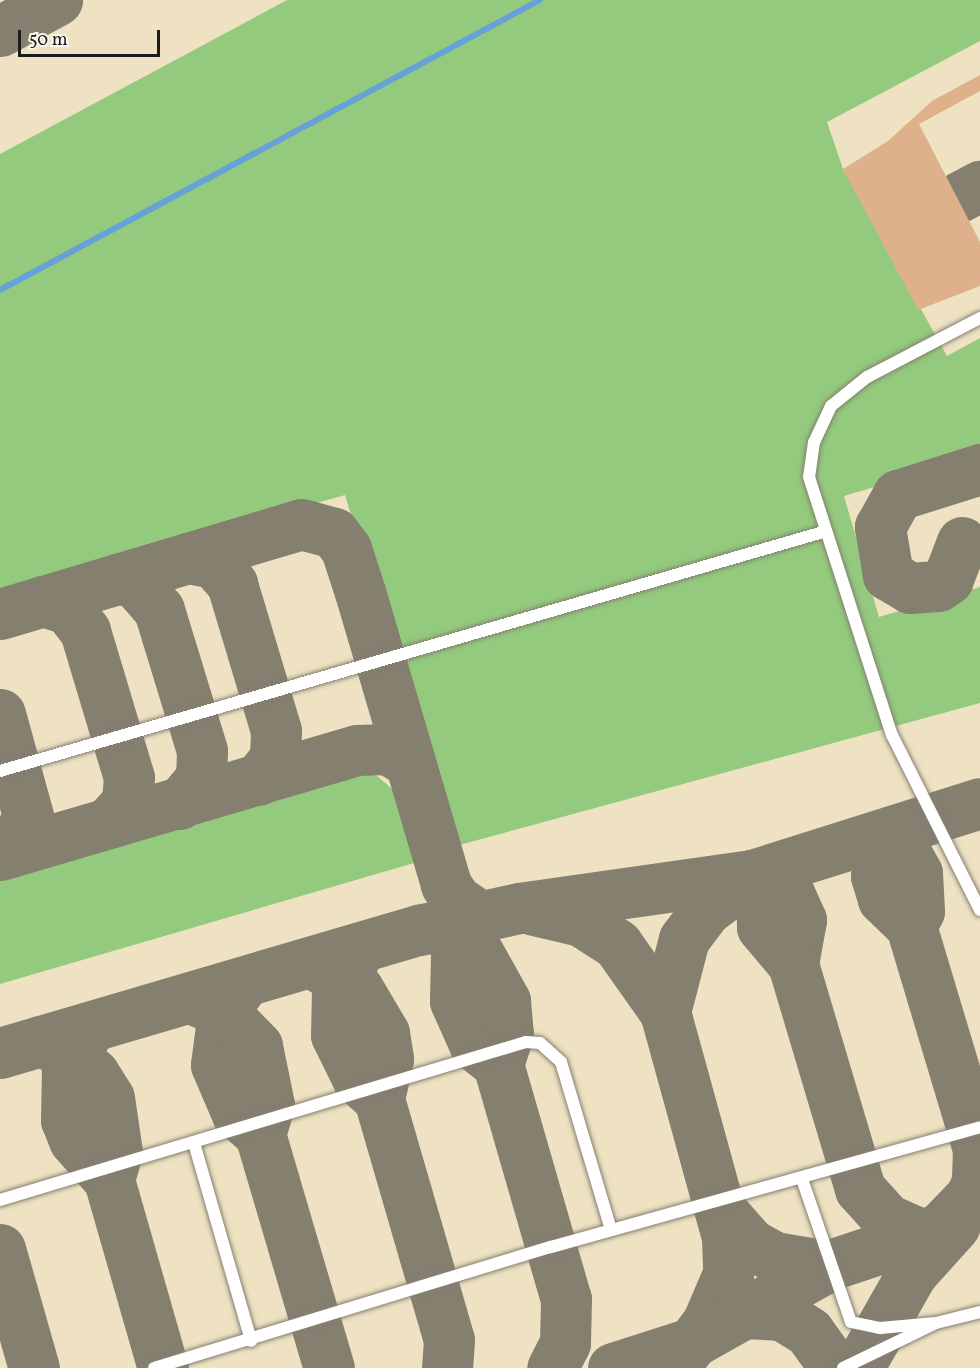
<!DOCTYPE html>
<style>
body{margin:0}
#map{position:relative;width:980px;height:1368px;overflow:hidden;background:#eee2c3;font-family:Vollkorn,serif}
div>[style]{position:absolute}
.green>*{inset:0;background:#93ca7d}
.stream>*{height:6px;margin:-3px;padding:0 3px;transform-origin:3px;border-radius:3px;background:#66a2d7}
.taxiway>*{height:51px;margin:-25.5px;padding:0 25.5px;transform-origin:25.5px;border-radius:25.5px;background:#857f70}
.building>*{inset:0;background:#deb18a}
.roads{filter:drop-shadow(0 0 2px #857f70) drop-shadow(0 0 2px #857f70)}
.service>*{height:12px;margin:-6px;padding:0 6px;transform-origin:6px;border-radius:6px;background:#fff}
span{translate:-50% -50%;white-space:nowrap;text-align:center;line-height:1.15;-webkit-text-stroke:4.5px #fbf7ec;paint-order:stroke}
.scale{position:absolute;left:18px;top:30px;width:142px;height:27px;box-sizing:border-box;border:3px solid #1c1c1c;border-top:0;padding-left:8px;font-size:18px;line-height:21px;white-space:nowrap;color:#1c1c1c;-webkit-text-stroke:4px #fbf7ec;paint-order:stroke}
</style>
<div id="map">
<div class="green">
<i style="clip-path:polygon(287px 0,980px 0,980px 41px,827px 122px,843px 169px,947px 356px,980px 338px,980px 456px,844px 496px,879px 617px,980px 587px,980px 703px,452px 847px,345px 495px,0 593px,0 154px)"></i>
<i style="clip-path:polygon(356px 770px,377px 776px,398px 794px,414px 863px,0 984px,0 869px,330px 772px)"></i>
</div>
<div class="stream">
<i style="left:0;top:290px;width:613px;rotate:-28.24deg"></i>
</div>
<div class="taxiway">
<i style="left:0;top:31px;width:65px;rotate:-28.5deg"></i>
<i style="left:959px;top:197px;width:24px;rotate:-28deg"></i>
<i style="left:962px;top:542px;width:40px;rotate:111deg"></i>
<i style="left:948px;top:579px;width:12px;rotate:145deg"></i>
<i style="left:938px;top:586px;width:28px;rotate:176deg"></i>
<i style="left:910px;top:588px;width:26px;rotate:-149deg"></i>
<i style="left:888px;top:575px;width:49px;rotate:-99.5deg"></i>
<i style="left:880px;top:527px;width:37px;rotate:-61deg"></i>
<i style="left:898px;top:495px;width:86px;rotate:-17.6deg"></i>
<i style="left:188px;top:558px;width:26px;rotate:11deg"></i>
<i style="left:214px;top:563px;width:28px;rotate:49deg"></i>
<i style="left:232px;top:584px;width:153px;rotate:73.3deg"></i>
<i style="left:276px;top:731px;width:27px;rotate:92deg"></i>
<i style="left:275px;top:758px;width:28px;rotate:128deg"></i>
<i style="left:117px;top:579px;width:17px;rotate:7deg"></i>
<i style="left:134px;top:581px;width:38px;rotate:49deg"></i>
<i style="left:159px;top:610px;width:147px;rotate:73deg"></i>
<i style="left:202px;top:751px;width:27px;rotate:92deg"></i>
<i style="left:201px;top:778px;width:34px;rotate:130deg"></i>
<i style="left:43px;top:601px;width:26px;rotate:18deg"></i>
<i style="left:68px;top:609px;width:28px;rotate:52deg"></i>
<i style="left:85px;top:631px;width:153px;rotate:73.3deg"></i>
<i style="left:129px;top:778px;width:24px;rotate:95deg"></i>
<i style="left:127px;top:802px;width:28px;rotate:132deg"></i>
<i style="left:0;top:614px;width:314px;rotate:-16.6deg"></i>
<i style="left:301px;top:524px;width:34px;rotate:15deg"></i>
<i style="left:334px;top:533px;width:20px;rotate:53deg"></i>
<i style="left:346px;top:549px;width:45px;rotate:72deg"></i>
<i style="left:360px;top:592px;width:305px;rotate:73.6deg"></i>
<i style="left:446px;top:885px;width:18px;rotate:56deg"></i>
<i style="left:456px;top:900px;width:29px;rotate:34deg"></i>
<i style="left:0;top:714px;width:106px;rotate:74.6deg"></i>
<i style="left:28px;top:816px;width:40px;rotate:116.6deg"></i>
<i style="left:0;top:855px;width:372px;rotate:-16.4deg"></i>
<i style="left:357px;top:750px;width:31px;rotate:-2deg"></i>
<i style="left:388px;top:749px;width:26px;rotate:32deg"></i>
<i style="left:534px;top:910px;width:48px;rotate:13.2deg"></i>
<i style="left:581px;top:921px;width:43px;rotate:32.6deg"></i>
<i style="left:617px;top:944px;width:83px;rotate:54.8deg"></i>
<i style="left:665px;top:1012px;width:233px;rotate:74.6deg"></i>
<i style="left:727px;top:1237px;width:37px;rotate:88deg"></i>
<i style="left:728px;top:1274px;width:53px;rotate:113.2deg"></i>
<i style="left:707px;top:1323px;width:56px;rotate:127.1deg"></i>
<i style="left:475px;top:917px;width:43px;rotate:116deg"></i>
<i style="left:456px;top:956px;width:45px;rotate:91.3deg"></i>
<i style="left:455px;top:1001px;width:49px;rotate:66deg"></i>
<i style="left:475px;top:1046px;width:29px;rotate:38deg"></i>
<i style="left:911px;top:926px;width:17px;rotate:-62deg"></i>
<i style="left:919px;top:911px;width:38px;rotate:-93deg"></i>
<i style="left:917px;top:873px;width:26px;rotate:-119deg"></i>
<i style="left:904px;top:850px;width:24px;rotate:-144deg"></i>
<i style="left:885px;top:836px;width:41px;rotate:102.7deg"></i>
<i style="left:876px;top:876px;width:24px;rotate:73deg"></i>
<i style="left:883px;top:899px;width:39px;rotate:44deg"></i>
<i style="left:911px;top:926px;width:233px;rotate:73.3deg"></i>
<i style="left:978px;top:1149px;width:33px;rotate:92deg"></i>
<i style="left:977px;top:1182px;width:17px;rotate:115deg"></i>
<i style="left:970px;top:1197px;width:46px;rotate:134.1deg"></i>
<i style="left:434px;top:927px;width:52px;rotate:31deg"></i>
<i style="left:479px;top:954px;width:54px;rotate:61deg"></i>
<i style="left:505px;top:1001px;width:33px;rotate:85deg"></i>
<i style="left:508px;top:1034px;width:32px;rotate:108deg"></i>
<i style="left:498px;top:1064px;width:245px;rotate:73.9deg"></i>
<i style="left:566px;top:1299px;width:44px;rotate:91.3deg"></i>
<i style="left:565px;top:1343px;width:28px;rotate:117deg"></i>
<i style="left:359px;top:950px;width:46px;rotate:118.8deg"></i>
<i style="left:337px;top:990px;width:45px;rotate:91.3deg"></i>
<i style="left:336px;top:1035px;width:50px;rotate:63.9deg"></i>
<i style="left:358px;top:1080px;width:28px;rotate:42deg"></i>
<i style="left:310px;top:962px;width:55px;rotate:29.4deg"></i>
<i style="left:358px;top:989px;width:51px;rotate:59.4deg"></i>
<i style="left:384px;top:1033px;width:26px;rotate:81deg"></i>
<i style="left:388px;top:1059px;width:41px;rotate:102.7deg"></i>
<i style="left:379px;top:1099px;width:251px;rotate:73.8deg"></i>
<i style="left:449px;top:1340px;width:28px;rotate:94deg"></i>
<i style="left:793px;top:964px;width:45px;rotate:-79.7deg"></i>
<i style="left:801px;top:920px;width:39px;rotate:-114deg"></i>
<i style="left:785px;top:884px;width:21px;rotate:-143deg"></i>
<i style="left:768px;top:871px;width:16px;rotate:117deg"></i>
<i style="left:761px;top:885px;width:42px;rotate:88.6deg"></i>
<i style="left:762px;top:927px;width:48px;rotate:50deg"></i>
<i style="left:793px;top:964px;width:235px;rotate:73.4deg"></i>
<i style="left:860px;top:1189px;width:40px;rotate:48deg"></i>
<i style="left:887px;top:1219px;width:37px;rotate:24deg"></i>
<i style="left:240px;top:988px;width:29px;rotate:126deg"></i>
<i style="left:223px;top:1011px;width:54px;rotate:97.4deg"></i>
<i style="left:216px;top:1065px;width:53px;rotate:66.8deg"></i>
<i style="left:237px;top:1114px;width:30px;rotate:41deg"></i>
<i style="left:190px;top:998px;width:35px;rotate:22deg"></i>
<i style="left:223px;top:1011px;width:49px;rotate:45.8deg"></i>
<i style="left:257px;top:1046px;width:60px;rotate:78.5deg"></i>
<i style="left:269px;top:1105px;width:30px;rotate:107deg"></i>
<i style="left:260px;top:1134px;width:244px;rotate:73.6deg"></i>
<i style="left:665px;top:1012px;width:75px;rotate:-75.4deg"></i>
<i style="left:684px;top:939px;width:36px;rotate:-53deg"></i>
<i style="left:706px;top:910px;width:58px;rotate:-37.3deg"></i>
<i style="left:88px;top:1031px;width:43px;rotate:119.6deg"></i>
<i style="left:67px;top:1068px;width:52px;rotate:91.1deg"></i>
<i style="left:66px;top:1120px;width:22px;rotate:68deg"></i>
<i style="left:74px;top:1140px;width:53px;rotate:48.8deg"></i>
<i style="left:40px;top:1041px;width:35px;rotate:24deg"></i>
<i style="left:72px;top:1055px;width:29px;rotate:41deg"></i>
<i style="left:94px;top:1074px;width:28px;rotate:58deg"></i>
<i style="left:109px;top:1098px;width:55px;rotate:81.6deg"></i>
<i style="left:117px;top:1152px;width:29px;rotate:106deg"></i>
<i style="left:109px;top:1180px;width:196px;rotate:74deg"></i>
<i style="left:0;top:1053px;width:437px;rotate:-16.4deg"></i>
<i style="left:419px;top:930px;width:102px;rotate:-12.4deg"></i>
<i style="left:519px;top:908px;width:235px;rotate:-8.1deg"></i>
<i style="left:752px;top:875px;width:239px;rotate:-17.5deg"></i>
<i style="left:719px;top:1208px;width:48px;rotate:48.4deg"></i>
<i style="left:751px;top:1244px;width:26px;rotate:29deg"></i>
<i style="left:774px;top:1257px;width:56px;rotate:9.3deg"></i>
<i style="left:0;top:1249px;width:124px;rotate:74.1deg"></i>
<i style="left:744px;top:1313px;width:38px;rotate:3deg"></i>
<i style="left:782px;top:1315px;width:32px;rotate:32deg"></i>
<i style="left:809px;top:1332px;width:44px;rotate:54.2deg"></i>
<i style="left:613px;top:1368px;width:82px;rotate:-17.8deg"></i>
<i style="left:691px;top:1343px;width:159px;rotate:-29.3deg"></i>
<i style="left:830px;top:1265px;width:112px;rotate:-18.3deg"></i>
<i style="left:858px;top:1368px;width:109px;rotate:-60.4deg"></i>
<i style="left:912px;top:1273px;width:64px;rotate:-48.1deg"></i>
</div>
<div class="building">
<i style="clip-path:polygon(980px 75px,980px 91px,919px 124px,980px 242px,980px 286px,918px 310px,843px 169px,888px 141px,932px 101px)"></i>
</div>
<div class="roads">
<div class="service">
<i style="left:980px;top:318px;width:127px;rotate:152.4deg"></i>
<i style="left:867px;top:377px;width:46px;rotate:141.1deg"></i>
<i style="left:831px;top:406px;width:40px;rotate:115deg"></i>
<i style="left:814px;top:442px;width:35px;rotate:98deg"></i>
<i style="left:809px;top:477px;width:271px;rotate:72.2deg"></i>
<i style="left:892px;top:735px;width:196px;rotate:63.3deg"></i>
<i style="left:0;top:771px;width:857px;rotate:-16.19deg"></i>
<i style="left:194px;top:1143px;width:206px;rotate:73.9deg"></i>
<i style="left:802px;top:1179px;width:151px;rotate:71.1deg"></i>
<i style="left:851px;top:1322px;width:30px;rotate:12deg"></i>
<i style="left:880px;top:1328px;width:56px;rotate:-5.1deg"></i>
<i style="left:0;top:1200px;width:549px;rotate:-16.72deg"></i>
<i style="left:526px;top:1042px;width:14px;rotate:4deg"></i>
<i style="left:540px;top:1043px;width:28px;rotate:42deg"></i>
<i style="left:561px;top:1062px;width:175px;rotate:73.4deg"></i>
<i style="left:154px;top:1368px;width:415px;rotate:-17deg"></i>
<i style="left:551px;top:1247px;width:445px;rotate:-15.6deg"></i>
<i style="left:843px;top:1368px;width:103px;rotate:-25.8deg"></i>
<i style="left:936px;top:1323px;width:45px;rotate:-14deg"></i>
</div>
</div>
<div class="scale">50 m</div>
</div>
